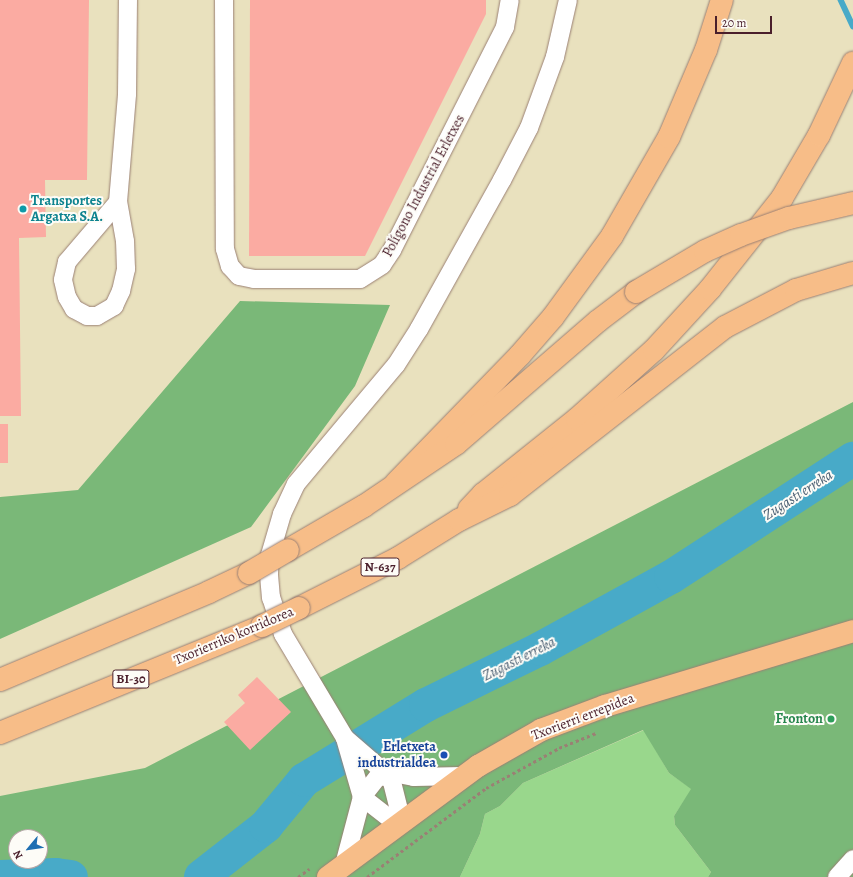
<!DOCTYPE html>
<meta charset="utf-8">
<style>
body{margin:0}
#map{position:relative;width:853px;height:877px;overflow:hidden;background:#e9e1be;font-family:Alegreya,serif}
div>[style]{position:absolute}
.green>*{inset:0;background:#99d78c}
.forest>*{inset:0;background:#7ab878}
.stream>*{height:5.5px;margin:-2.75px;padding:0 2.75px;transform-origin:2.75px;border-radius:2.75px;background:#48aac8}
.river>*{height:34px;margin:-17px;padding:0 17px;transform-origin:17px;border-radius:17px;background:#48aac8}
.building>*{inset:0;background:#fbaba2;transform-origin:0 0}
.path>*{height:2.5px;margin-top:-1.25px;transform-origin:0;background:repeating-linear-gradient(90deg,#9a8074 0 3px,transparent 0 6px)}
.roads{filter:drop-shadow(0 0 1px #9a8074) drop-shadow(0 0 1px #9a8074)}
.minor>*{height:18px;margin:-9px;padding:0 9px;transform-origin:9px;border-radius:9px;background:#fff}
.major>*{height:22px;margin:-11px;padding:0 11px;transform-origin:11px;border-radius:11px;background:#f7bd88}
.highway>*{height:22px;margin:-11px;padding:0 11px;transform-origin:11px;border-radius:11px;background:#f7bd88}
.bridges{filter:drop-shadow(0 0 1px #9a8074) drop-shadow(0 0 1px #9a8074)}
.highway-bridge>*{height:22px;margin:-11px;padding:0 11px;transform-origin:11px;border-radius:11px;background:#f7bd88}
.dots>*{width:11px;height:11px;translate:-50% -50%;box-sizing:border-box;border:2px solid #fdfcf7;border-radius:50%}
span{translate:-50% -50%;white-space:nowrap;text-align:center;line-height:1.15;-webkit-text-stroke:4px #fdfcf7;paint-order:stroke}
.shield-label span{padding:1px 3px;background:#fdfcf7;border:1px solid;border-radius:3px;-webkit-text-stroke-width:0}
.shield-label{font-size:13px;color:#4a1f2b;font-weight:700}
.street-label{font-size:14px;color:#4a1f2b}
.culture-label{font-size:14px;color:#0d838f;font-weight:700}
.left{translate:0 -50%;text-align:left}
.leisure-label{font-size:14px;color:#27864d;font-weight:700}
.right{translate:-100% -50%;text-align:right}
.transit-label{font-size:14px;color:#164399;font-weight:700}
.water-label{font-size:15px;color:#495e72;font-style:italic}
.north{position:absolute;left:8px;top:829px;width:40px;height:40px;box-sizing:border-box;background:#fdfcf7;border:1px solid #b5a4a5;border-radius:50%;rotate:241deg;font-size:11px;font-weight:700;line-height:16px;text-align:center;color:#4a1f2b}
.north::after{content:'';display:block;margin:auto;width:14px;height:18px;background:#1f6fb2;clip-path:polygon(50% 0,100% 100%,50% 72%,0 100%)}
.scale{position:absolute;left:715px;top:16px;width:57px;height:18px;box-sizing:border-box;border:2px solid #4a1f2b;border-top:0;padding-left:5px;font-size:12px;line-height:14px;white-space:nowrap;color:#4a1f2b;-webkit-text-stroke:3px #fdfcf7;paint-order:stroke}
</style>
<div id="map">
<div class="green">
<i style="clip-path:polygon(644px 730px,669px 773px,692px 789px,674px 816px,675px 825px,711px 872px,708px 877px,460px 877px,480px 834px,485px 814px,500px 806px,523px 783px)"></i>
</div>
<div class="forest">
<i style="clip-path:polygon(240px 301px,390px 305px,355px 386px,251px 527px,0 639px,0 497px,78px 490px)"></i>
<i style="clip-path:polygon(evenodd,853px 402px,853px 877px,708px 877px,711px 872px,675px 825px,674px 816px,691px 789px,669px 773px,643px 730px,523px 783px,500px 806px,485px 814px,480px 834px,460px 877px,0 877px,0 796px,145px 768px,853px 402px,16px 837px,40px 837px,40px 861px,16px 861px,16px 837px)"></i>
</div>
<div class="stream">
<i style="left:841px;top:0;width:29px;rotate:65deg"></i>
</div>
<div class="river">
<i style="left:0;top:877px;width:56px;rotate:-2deg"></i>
<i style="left:56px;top:875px;width:15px;rotate:8deg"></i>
<i style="left:201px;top:877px;width:83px;rotate:-38.1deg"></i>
<i style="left:266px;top:826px;width:60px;rotate:-50.4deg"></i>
<i style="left:304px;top:780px;width:143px;rotate:-31.6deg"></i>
<i style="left:426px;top:705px;width:127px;rotate:-26.2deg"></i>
<i style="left:540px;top:649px;width:149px;rotate:-28.8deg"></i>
<i style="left:671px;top:577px;width:217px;rotate:-33deg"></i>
</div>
<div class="building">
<i style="clip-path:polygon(0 0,89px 0,87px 180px,45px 180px,46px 237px,19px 238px,21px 416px,0 416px)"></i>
<i style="clip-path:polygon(250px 0,486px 0,486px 14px,365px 256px,249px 256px)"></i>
<i style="left:0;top:424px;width:8px;height:39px"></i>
<i style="clip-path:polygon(257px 677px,291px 712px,250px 750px,224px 722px,245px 703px,238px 695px)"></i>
</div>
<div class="path">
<i style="left:298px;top:877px;width:14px;rotate:-36deg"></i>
<i style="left:367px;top:877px;width:149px;rotate:-36.8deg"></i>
<i style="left:486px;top:788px;width:83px;rotate:-28.7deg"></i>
<i style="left:559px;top:748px;width:40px;rotate:-22deg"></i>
</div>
<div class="roads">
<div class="minor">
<i style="left:224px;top:0;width:249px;rotate:89.8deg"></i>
<i style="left:225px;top:249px;width:18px;rotate:74deg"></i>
<i style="left:230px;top:266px;width:13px;rotate:48deg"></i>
<i style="left:239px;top:276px;width:15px;rotate:11deg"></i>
<i style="left:254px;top:279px;width:106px"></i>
<i style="left:360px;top:279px;width:26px;rotate:-32deg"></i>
<i style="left:382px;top:265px;width:18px;rotate:-56deg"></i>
<i style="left:392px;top:250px;width:250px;rotate:-63.1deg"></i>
<i style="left:505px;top:27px;width:27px;rotate:-80deg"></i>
<i style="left:118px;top:202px;width:79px;rotate:130.4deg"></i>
<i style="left:67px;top:262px;width:18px;rotate:103deg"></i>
<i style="left:63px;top:280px;width:17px;rotate:77deg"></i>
<i style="left:67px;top:297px;width:14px;rotate:60deg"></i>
<i style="left:74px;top:309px;width:15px;rotate:28deg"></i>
<i style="left:87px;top:316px;width:10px"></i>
<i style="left:97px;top:316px;width:20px;rotate:-30deg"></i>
<i style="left:114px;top:306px;width:17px;rotate:-65deg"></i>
<i style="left:121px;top:291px;width:23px;rotate:-77deg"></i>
<i style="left:126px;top:269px;width:28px;rotate:-92deg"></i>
<i style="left:125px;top:241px;width:40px;rotate:-100deg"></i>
<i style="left:118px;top:202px;width:108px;rotate:-85.2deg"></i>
<i style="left:127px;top:94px;width:94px;rotate:-89.4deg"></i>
<i style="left:345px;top:738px;width:49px;rotate:40.9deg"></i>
<i style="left:382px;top:770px;width:16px;rotate:50deg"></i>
<i style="left:392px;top:782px;width:29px;rotate:76deg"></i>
<i style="left:399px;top:810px;width:15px;rotate:94deg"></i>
<i style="left:398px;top:825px;width:46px;rotate:-142.1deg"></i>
<i style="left:362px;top:797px;width:61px;rotate:-106.1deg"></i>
<i style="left:345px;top:738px;width:121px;rotate:-120.8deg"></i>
<i style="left:283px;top:634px;width:38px;rotate:-108deg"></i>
<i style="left:271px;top:598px;width:25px;rotate:-95deg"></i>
<i style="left:269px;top:573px;width:18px;rotate:-87deg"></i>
<i style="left:270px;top:555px;width:43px;rotate:-73.7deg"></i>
<i style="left:282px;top:514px;width:33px;rotate:-65deg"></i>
<i style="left:296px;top:484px;width:155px;rotate:-50deg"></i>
<i style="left:396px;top:365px;width:43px;rotate:-57.4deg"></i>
<i style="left:419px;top:329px;width:171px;rotate:-60.9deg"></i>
<i style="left:502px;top:180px;width:59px;rotate:-62.6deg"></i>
<i style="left:529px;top:128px;width:76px;rotate:-69.9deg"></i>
<i style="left:555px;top:57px;width:58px;rotate:-77.2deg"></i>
<i style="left:344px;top:865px;width:70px;rotate:-75.2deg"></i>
<i style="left:362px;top:797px;width:24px;rotate:-52deg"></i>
<i style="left:377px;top:778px;width:17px;rotate:-17deg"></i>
<i style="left:393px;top:773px;width:21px;rotate:11deg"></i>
<i style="left:414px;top:777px;width:49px;rotate:-1.2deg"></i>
<i style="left:837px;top:877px;width:24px;rotate:-48deg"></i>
</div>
<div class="major">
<i style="left:328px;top:877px;width:187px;rotate:-36.5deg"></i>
<i style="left:478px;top:766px;width:73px;rotate:-29.7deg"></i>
<i style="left:541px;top:730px;width:68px;rotate:-20.6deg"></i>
<i style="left:605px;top:706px;width:259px;rotate:-16.8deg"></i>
</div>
<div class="highway">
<i style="left:396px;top:483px;width:178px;rotate:-45.9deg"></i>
<i style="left:520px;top:355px;width:50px;rotate:-49deg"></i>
<i style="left:553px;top:317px;width:100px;rotate:-53.9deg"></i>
<i style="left:612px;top:236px;width:114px;rotate:-60.1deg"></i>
<i style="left:669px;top:137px;width:95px;rotate:-67deg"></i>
<i style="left:706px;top:50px;width:52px;rotate:-72.3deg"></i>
<i style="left:469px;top:509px;width:21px;rotate:-47deg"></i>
<i style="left:483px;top:494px;width:120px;rotate:-38.6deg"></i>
<i style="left:577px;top:419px;width:103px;rotate:-41.9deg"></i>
<i style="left:654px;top:350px;width:83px;rotate:-47.4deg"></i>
<i style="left:710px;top:289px;width:116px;rotate:-51.6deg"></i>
<i style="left:782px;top:198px;width:73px;rotate:-59.6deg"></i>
<i style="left:819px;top:135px;width:80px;rotate:-64.7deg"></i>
<i style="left:288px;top:550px;width:88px;rotate:-30.1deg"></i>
<i style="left:364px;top:506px;width:111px;rotate:-34deg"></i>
<i style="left:456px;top:444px;width:188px;rotate:-40.9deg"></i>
<i style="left:598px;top:321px;width:48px;rotate:-37.3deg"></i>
<i style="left:299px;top:608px;width:111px;rotate:-26.8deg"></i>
<i style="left:398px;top:558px;width:72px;rotate:-31.9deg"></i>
<i style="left:459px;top:520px;width:57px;rotate:-26.1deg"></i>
<i style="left:510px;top:495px;width:273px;rotate:-38deg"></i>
<i style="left:725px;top:327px;width:80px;rotate:-27.5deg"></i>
<i style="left:796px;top:290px;width:59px;rotate:-16.6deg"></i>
<i style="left:0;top:680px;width:227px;rotate:-22.8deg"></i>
<i style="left:209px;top:592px;width:44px;rotate:-25.4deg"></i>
<i style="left:0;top:733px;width:283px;rotate:-22.2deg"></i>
</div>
</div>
<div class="bridges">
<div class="highway-bridge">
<i style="left:636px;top:292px;width:80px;rotate:-30.7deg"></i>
<i style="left:705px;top:251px;width:39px;rotate:-24deg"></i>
<i style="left:741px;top:235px;width:51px;rotate:-19.5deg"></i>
<i style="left:789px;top:218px;width:66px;rotate:-13.2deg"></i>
<i style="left:249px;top:573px;width:45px;rotate:-30.5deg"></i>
<i style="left:262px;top:626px;width:41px;rotate:-25.9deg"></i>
</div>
</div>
<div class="dots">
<i style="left:23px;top:209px;background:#0f9aa8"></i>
<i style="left:831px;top:719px;background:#2e9e5b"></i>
<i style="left:444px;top:755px;background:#1a4fb4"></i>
</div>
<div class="shield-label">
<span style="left:380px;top:567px">N-637</span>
<span style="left:131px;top:679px">BI-30</span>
</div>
<div class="street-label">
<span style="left:424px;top:186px;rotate:-62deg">Polígono Industrial Erletxes</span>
<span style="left:234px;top:636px;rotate:-23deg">Txorierriko korridorea</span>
<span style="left:583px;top:717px;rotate:-21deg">Txorierri errepidea</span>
</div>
<div class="culture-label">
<span class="left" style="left:31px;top:209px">Transportes<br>Argatxa S.A.</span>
</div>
<div class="leisure-label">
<span class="right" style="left:823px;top:719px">Fronton</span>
</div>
<div class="transit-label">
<span class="right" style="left:436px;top:755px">Erletxeta<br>industrialdea</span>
</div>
<div class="water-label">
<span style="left:798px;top:495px;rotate:-33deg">Zugasti erreka</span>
<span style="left:519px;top:659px;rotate:-27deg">Zugasti erreka</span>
</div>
<div class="north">N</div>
<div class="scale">20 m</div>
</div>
